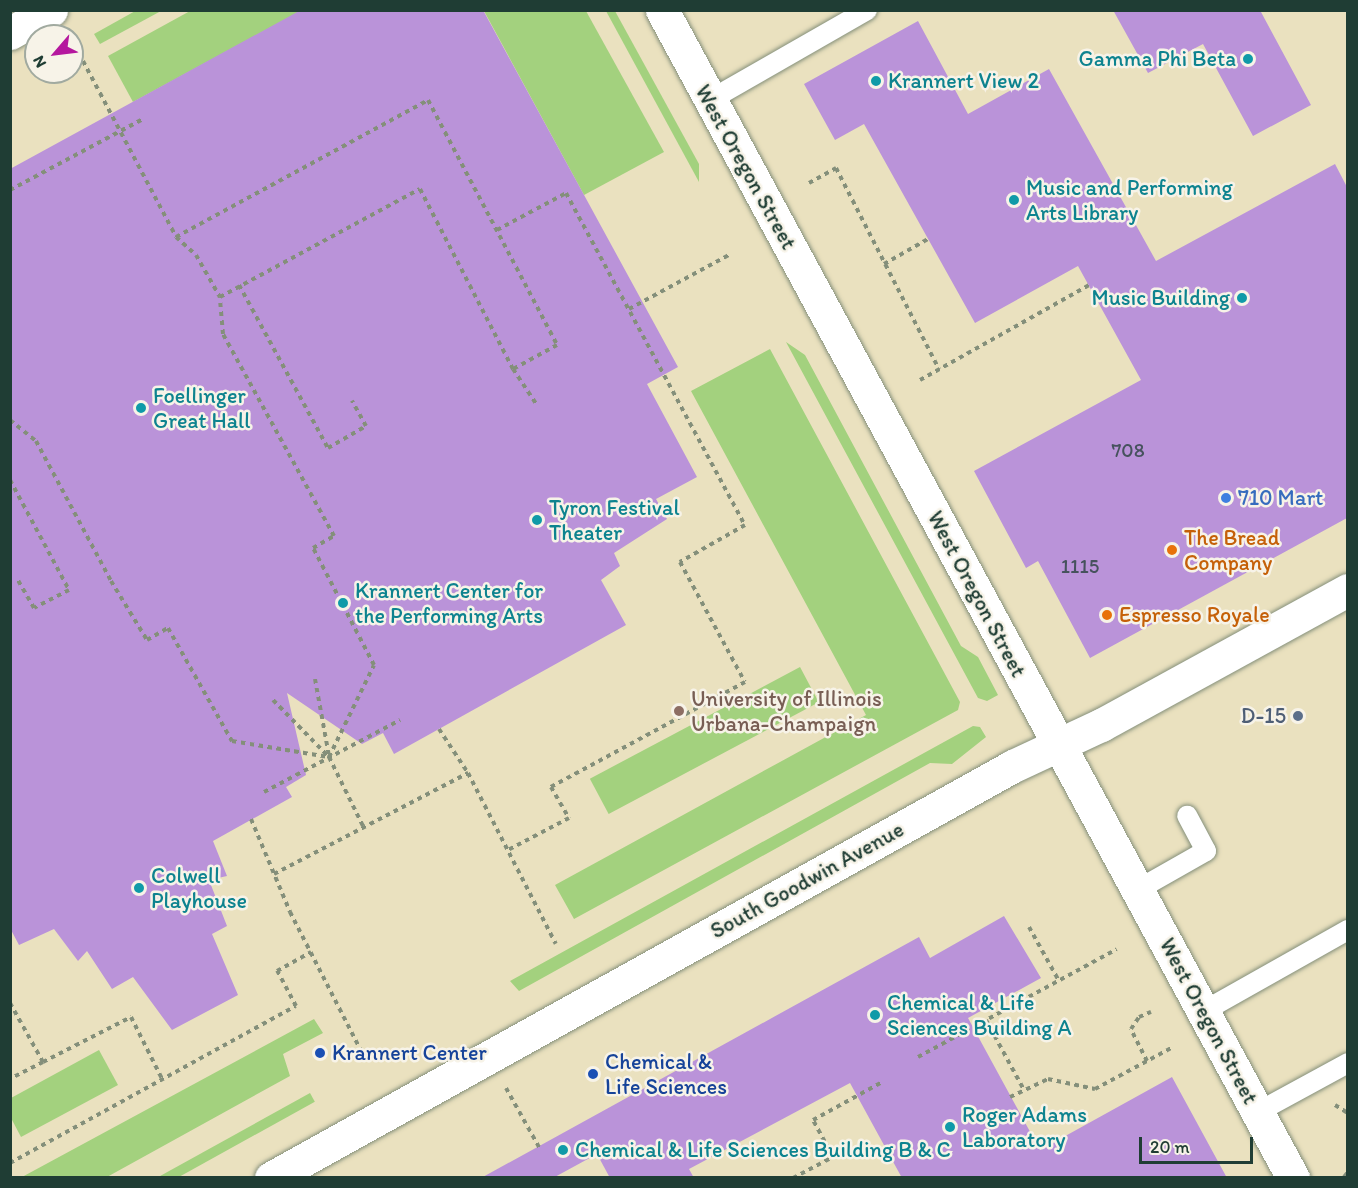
<!DOCTYPE html>
<style>
body{margin:0}
#map{position:relative;width:1358px;height:1188px;overflow:hidden;background:#eae1bf;font-family:Itim,sans-serif}
div>[style]{position:absolute}
.green>*{inset:0;background:#a3d17e;transform-origin:0 0}
.building>*{inset:0;background:#ba93d9}
.path>*{height:4px;margin-top:-2px;transform-origin:0;background:repeating-linear-gradient(90deg,#848f7a 0 4.5px,transparent 0 9px)}
.roads{filter:drop-shadow(0 0 2px #848f7a) drop-shadow(0 0 2px #848f7a)}
.service>*{height:20px;margin:-10px;padding:0 10px;transform-origin:10px;border-radius:10px;background:#fff}
.minor>*{height:33px;margin:-16.5px;padding:0 16.5px;transform-origin:16.5px;border-radius:16.5px;background:#fff}
.tertiary>*{height:33px;margin:-16.5px;padding:0 16.5px;transform-origin:16.5px;border-radius:16.5px;background:#fff}
.dots>*{width:16px;height:16px;translate:-50% -50%;box-sizing:border-box;border:3px solid #f7f3e8;border-radius:50%}
span{translate:-50% -50%;white-space:nowrap;text-align:center;line-height:1.15;-webkit-text-stroke:5px #f7f3e8;paint-order:stroke}
.number-label{font-size:20px;color:#46525d}
.number-label span{-webkit-text-stroke-width:0}
.culture-label{font-size:22px;color:#0d838f}
.right{translate:-100% -50%;text-align:right}
.left{translate:0 -50%;text-align:left}
.street-label{font-size:22px;color:#1f3d34}
.shop-label{font-size:22px;color:#366cbe}
.food-label{font-size:22px;color:#c56008}
.education-label{font-size:22px;color:#785e54}
.service-label{font-size:22px;color:#4e5e75}
.transit-label{font-size:22px;color:#164399}
.frame{position:absolute;inset:0;border:12px solid #1f3d34;pointer-events:none}
.north{position:absolute;left:24px;top:24px;width:60px;height:60px;box-sizing:border-box;background:#f7f3e8;border:2px solid #a1aaa0;border-radius:50%;rotate:242deg;font-size:16px;font-weight:700;line-height:24px;text-align:center;color:#1f3d34}
.north::after{content:'';display:block;margin:auto;width:21px;height:27px;background:#b5179e;clip-path:polygon(50% 0,100% 100%,50% 72%,0 100%)}
.scale{position:absolute;left:1139px;top:1137px;width:114px;height:27px;box-sizing:border-box;border:3px solid #1f3d34;border-top:0;padding-left:8px;font-size:18px;line-height:21px;white-space:nowrap;color:#1f3d34;-webkit-text-stroke:4px #f7f3e8;paint-order:stroke}
</style>
<div id="map">
<div class="green">
<i style="clip-path:polygon(137px 10px,161px 11px,100px 44px,94px 34px)"></i>
<i style="clip-path:polygon(190px 11px,301px 11px,133px 102px,108px 56px)"></i>
<i style="clip-path:polygon(484px 11px,586px 11px,664px 152px,584px 195px)"></i>
<i style="clip-path:polygon(606px 11px,615px 11px,699px 164px,699px 182px)"></i>
<i style="clip-path:polygon(786px 342px,805px 355px,961px 646px,978px 657px,998px 695px,987px 701px,978px 698px)"></i>
<i style="clip-path:polygon(770px 349px,960px 702px,958px 710px,574px 919px,555px 885px,866px 715px,691px 391px)"></i>
<i style="left:800px;top:667px;width:40px;height:238px;rotate:62deg"></i>
<i style="clip-path:polygon(973px 726px,980px 727px,986px 737px,952px 764px,930px 763px,519px 991px,510px 981px)"></i>
<i style="clip-path:polygon(314px 1019px,323px 1033px,283px 1054px,290px 1076px,107px 1177px,22px 1177px)"></i>
<i style="clip-path:polygon(99px 1050px,118px 1085px,21px 1137px,11px 1118px,11px 1098px)"></i>
<i style="left:310px;top:1093px;width:10px;height:175px;rotate:61deg"></i>
</div>
<div class="building">
<i style="clip-path:polygon(301px 10px,483px 10px,678px 367px,647px 384px,697px 477px,656px 499px,667px 519px,614px 553px,620px 566px,601px 580px,626px 625px,394px 754px,383px 733px,362px 744px,287px 693px,306px 775px,286px 787px,292px 797px,213px 841px,227px 876px,209px 880px,227px 926px,212px 934px,238px 995px,172px 1030px,133px 977px,112px 989px,87px 951px,78px 961px,54px 929px,19px 945px,10px 928px,10px 169px)"></i>
<i style="clip-path:polygon(1113px 10px,1264px 10px,1261px 12px,1311px 105px,1253px 136px,1203px 44px,1148px 73px)"></i>
<i style="clip-path:polygon(918px 21px,968px 114px,1049px 69px,1156px 261px,1335px 164px,1347px 187px,1347px 518px,1090px 658px,1038px 561px,1026px 568px,974px 471px,1141px 380px,1078px 266px,975px 323px,864px 124px,835px 140px,804px 84px)"></i>
<i style="clip-path:polygon(1004px 916px,1041px 978px,968px 1018px,1040px 1150px,1172px 1077px,1227px 1178px,902px 1178px,850px 1083px,689px 1169px,694px 1178px,610px 1178px,597px 1154px,553px 1178px,481px 1178px,919px 937px,930px 958px)"></i>
</div>
<div class="path">
<i style="left:83px;top:61px;width:199px;rotate:62.1deg"></i>
<i style="left:176px;top:237px;width:27px;rotate:42deg"></i>
<i style="left:196px;top:255px;width:48px;rotate:60.3deg"></i>
<i style="left:809px;top:183px;width:31px;rotate:-29deg"></i>
<i style="left:836px;top:168px;width:226px;rotate:62.9deg"></i>
<i style="left:10px;top:190px;width:151px;rotate:-28.1deg"></i>
<i style="left:497px;top:230px;width:78px;rotate:-28.2deg"></i>
<i style="left:566px;top:193px;width:377px;rotate:61.7deg"></i>
<i style="left:745px;top:525px;width:75px;rotate:150.4deg"></i>
<i style="left:680px;top:562px;width:136px;rotate:61.6deg"></i>
<i style="left:745px;top:682px;width:221px;rotate:151.6deg"></i>
<i style="left:551px;top:787px;width:36px;rotate:60deg"></i>
<i style="left:569px;top:818px;width:69px;rotate:152.3deg"></i>
<i style="left:176px;top:237px;width:287px;rotate:-28.5deg"></i>
<i style="left:428px;top:100px;width:277px;rotate:62.2deg"></i>
<i style="left:557px;top:345px;width:50px;rotate:151.4deg"></i>
<i style="left:884px;top:264px;width:51px;rotate:-29.6deg"></i>
<i style="left:239px;top:285px;width:186px;rotate:61.4deg"></i>
<i style="left:328px;top:448px;width:44px;rotate:-30.1deg"></i>
<i style="left:366px;top:426px;width:29px;rotate:-119deg"></i>
<i style="left:629px;top:309px;width:114px;rotate:-28.4deg"></i>
<i style="left:920px;top:380px;width:194px;rotate:-29.3deg"></i>
<i style="left:10px;top:420px;width:33px;rotate:39deg"></i>
<i style="left:36px;top:441px;width:159px;rotate:61.8deg"></i>
<i style="left:111px;top:581px;width:69px;rotate:58.6deg"></i>
<i style="left:147px;top:640px;width:24px;rotate:-30deg"></i>
<i style="left:168px;top:628px;width:130px;rotate:60.5deg"></i>
<i style="left:232px;top:741px;width:98px;rotate:9.4deg"></i>
<i style="left:10px;top:480px;width:125px;rotate:61.8deg"></i>
<i style="left:69px;top:590px;width:39px;rotate:153deg"></i>
<i style="left:34px;top:608px;width:32px;rotate:-120deg"></i>
<i style="left:315px;top:679px;width:78px;rotate:79.7deg"></i>
<i style="left:273px;top:700px;width:80px;rotate:45.5deg"></i>
<i style="left:329px;top:757px;width:79px;rotate:63.8deg"></i>
<i style="left:439px;top:729px;width:53px;rotate:56.6deg"></i>
<i style="left:468px;top:773px;width:192px;rotate:62.8deg"></i>
<i style="left:329px;top:757px;width:102px;rotate:-63.9deg"></i>
<i style="left:374px;top:665px;width:132px;rotate:-117.5deg"></i>
<i style="left:313px;top:548px;width:24px;rotate:-30deg"></i>
<i style="left:334px;top:536px;width:230px;rotate:-118.8deg"></i>
<i style="left:223px;top:334px;width:37px;rotate:-95deg"></i>
<i style="left:220px;top:297px;width:227px;rotate:-28.4deg"></i>
<i style="left:420px;top:189px;width:203px;rotate:62.7deg"></i>
<i style="left:513px;top:369px;width:43px;rotate:56.3deg"></i>
<i style="left:264px;top:792px;width:154px;rotate:-27.9deg"></i>
<i style="left:251px;top:819px;width:101px;rotate:67.2deg"></i>
<i style="left:290px;top:912px;width:154px;rotate:62.9deg"></i>
<i style="left:274px;top:874px;width:219px;rotate:-27.5deg"></i>
<i style="left:1029px;top:927px;width:62px;rotate:60.9deg"></i>
<i style="left:10px;top:1003px;width:68px;rotate:60.8deg"></i>
<i style="left:43px;top:1062px;width:37px;rotate:153deg"></i>
<i style="left:986px;top:1020px;width:80px;rotate:61.5deg"></i>
<i style="left:918px;top:1057px;width:226px;rotate:-28.5deg"></i>
<i style="left:1147px;top:1061px;width:36px;rotate:-117deg"></i>
<i style="left:1131px;top:1029px;width:14px;rotate:-56deg"></i>
<i style="left:1139px;top:1017px;width:13px;rotate:-23deg"></i>
<i style="left:43px;top:1062px;width:99px;rotate:-27.1deg"></i>
<i style="left:131px;top:1017px;width:69px;rotate:63.4deg"></i>
<i style="left:506px;top:1088px;width:68px;rotate:60.8deg"></i>
<i style="left:1010px;top:1097px;width:42px;rotate:-25.3deg"></i>
<i style="left:1048px;top:1079px;width:48px;rotate:12deg"></i>
<i style="left:1095px;top:1089px;width:86px;rotate:-28.3deg"></i>
<i style="left:1335px;top:1105px;width:15px;rotate:32deg"></i>
<i style="left:10px;top:1163px;width:326px;rotate:-28.8deg"></i>
<i style="left:296px;top:1006px;width:40px;rotate:-118deg"></i>
<i style="left:277px;top:971px;width:39px;rotate:-29deg"></i>
<i style="left:554px;top:1177px;width:1px;rotate:90deg"></i>
<i style="left:1344px;top:1177px;width:6px;rotate:-51deg"></i>
<i style="left:793px;top:1178px;width:45px;rotate:-27.7deg"></i>
<i style="left:833px;top:1157px;width:42px;rotate:-118.4deg"></i>
<i style="left:813px;top:1120px;width:79px;rotate:-28.8deg"></i>
</div>
<div class="roads">
<div class="service">
<i style="left:710px;top:100px;width:181px;rotate:-29.8deg"></i>
<i style="left:1139px;top:889px;width:77px;rotate:-29.6deg"></i>
<i style="left:1206px;top:851px;width:40px;rotate:-118deg"></i>
<i style="left:1204px;top:1011px;width:165px;rotate:-29.4deg"></i>
<i style="left:1258px;top:1112px;width:102px;rotate:-28.6deg"></i>
</div>
<div class="minor">
<i style="left:662px;top:10px;width:1328px;rotate:61.62deg"></i>
<i style="left:10px;top:33px;width:47px;rotate:-29.3deg"></i>
</div>
<div class="tertiary">
<i style="left:271px;top:1178px;width:849px;rotate:-29.04deg"></i>
<i style="left:1013px;top:766px;width:97px;rotate:-25deg"></i>
<i style="left:1101px;top:725px;width:281px;rotate:-28.7deg"></i>
</div>
</div>
<div class="dots">
<i style="left:1248px;top:59px;background:#0f9aa8"></i>
<i style="left:876px;top:81px;background:#0f9aa8"></i>
<i style="left:1014px;top:200px;background:#0f9aa8"></i>
<i style="left:1242px;top:298px;background:#0f9aa8"></i>
<i style="left:141px;top:408px;background:#0f9aa8"></i>
<i style="left:1226px;top:498px;background:#3f7fe0"></i>
<i style="left:537px;top:520px;background:#0f9aa8"></i>
<i style="left:1172px;top:550px;background:#e8710a"></i>
<i style="left:343px;top:603px;background:#0f9aa8"></i>
<i style="left:1107px;top:615px;background:#e8710a"></i>
<i style="left:679px;top:711px;background:#8d6e63"></i>
<i style="left:1298px;top:716px;background:#5c6f8a"></i>
<i style="left:139px;top:888px;background:#0f9aa8"></i>
<i style="left:875px;top:1015px;background:#0f9aa8"></i>
<i style="left:320px;top:1053px;background:#1a4fb4"></i>
<i style="left:593px;top:1074px;background:#1a4fb4"></i>
<i style="left:950px;top:1127px;background:#0f9aa8"></i>
<i style="left:563px;top:1150px;background:#0f9aa8"></i>
</div>
<div class="number-label">
<span style="left:1128px;top:450px">708</span>
<span style="left:1080px;top:566px">1115</span>
</div>
<div class="culture-label">
<span class="right" style="left:1236px;top:59px">Gamma Phi Beta</span>
<span class="left" style="left:888px;top:81px">Krannert View 2</span>
<span class="left" style="left:1026px;top:200px">Music and Performing<br>Arts Library</span>
<span class="right" style="left:1230px;top:298px">Music Building</span>
<span class="left" style="left:153px;top:408px">Foellinger<br>Great Hall</span>
<span class="left" style="left:549px;top:520px">Tyron Festival<br>Theater</span>
<span class="left" style="left:355px;top:603px">Krannert Center for<br>the Performing Arts</span>
<span class="left" style="left:151px;top:888px">Colwell<br>Playhouse</span>
<span class="left" style="left:887px;top:1015px">Chemical &amp; Life<br>Sciences Building A</span>
<span class="left" style="left:962px;top:1127px">Roger Adams<br>Laboratory</span>
<span class="left" style="left:575px;top:1150px">Chemical &amp; Life Sciences Building B &amp; C</span>
</div>
<div class="street-label">
<span style="left:746px;top:167px;rotate:61deg">West Oregon Street</span>
<span style="left:977px;top:594px;rotate:62deg">West Oregon Street</span>
<span style="left:807px;top:880px;rotate:-29deg">South Goodwin Avenue</span>
<span style="left:1209px;top:1021px;rotate:62deg">West Oregon Street</span>
</div>
<div class="shop-label">
<span class="left" style="left:1238px;top:498px">710 Mart</span>
</div>
<div class="food-label">
<span class="left" style="left:1184px;top:550px">The Bread<br>Company</span>
<span class="left" style="left:1119px;top:615px">Espresso Royale</span>
</div>
<div class="education-label">
<span class="left" style="left:691px;top:711px">University of Illinois<br>Urbana-Champaign</span>
</div>
<div class="service-label">
<span class="right" style="left:1286px;top:716px">D-15</span>
</div>
<div class="transit-label">
<span class="left" style="left:332px;top:1053px">Krannert Center</span>
<span class="left" style="left:605px;top:1074px">Chemical &amp;<br>Life Sciences</span>
</div>
<div class="frame"></div>
<div class="north">N</div>
<div class="scale">20 m</div>
</div>
